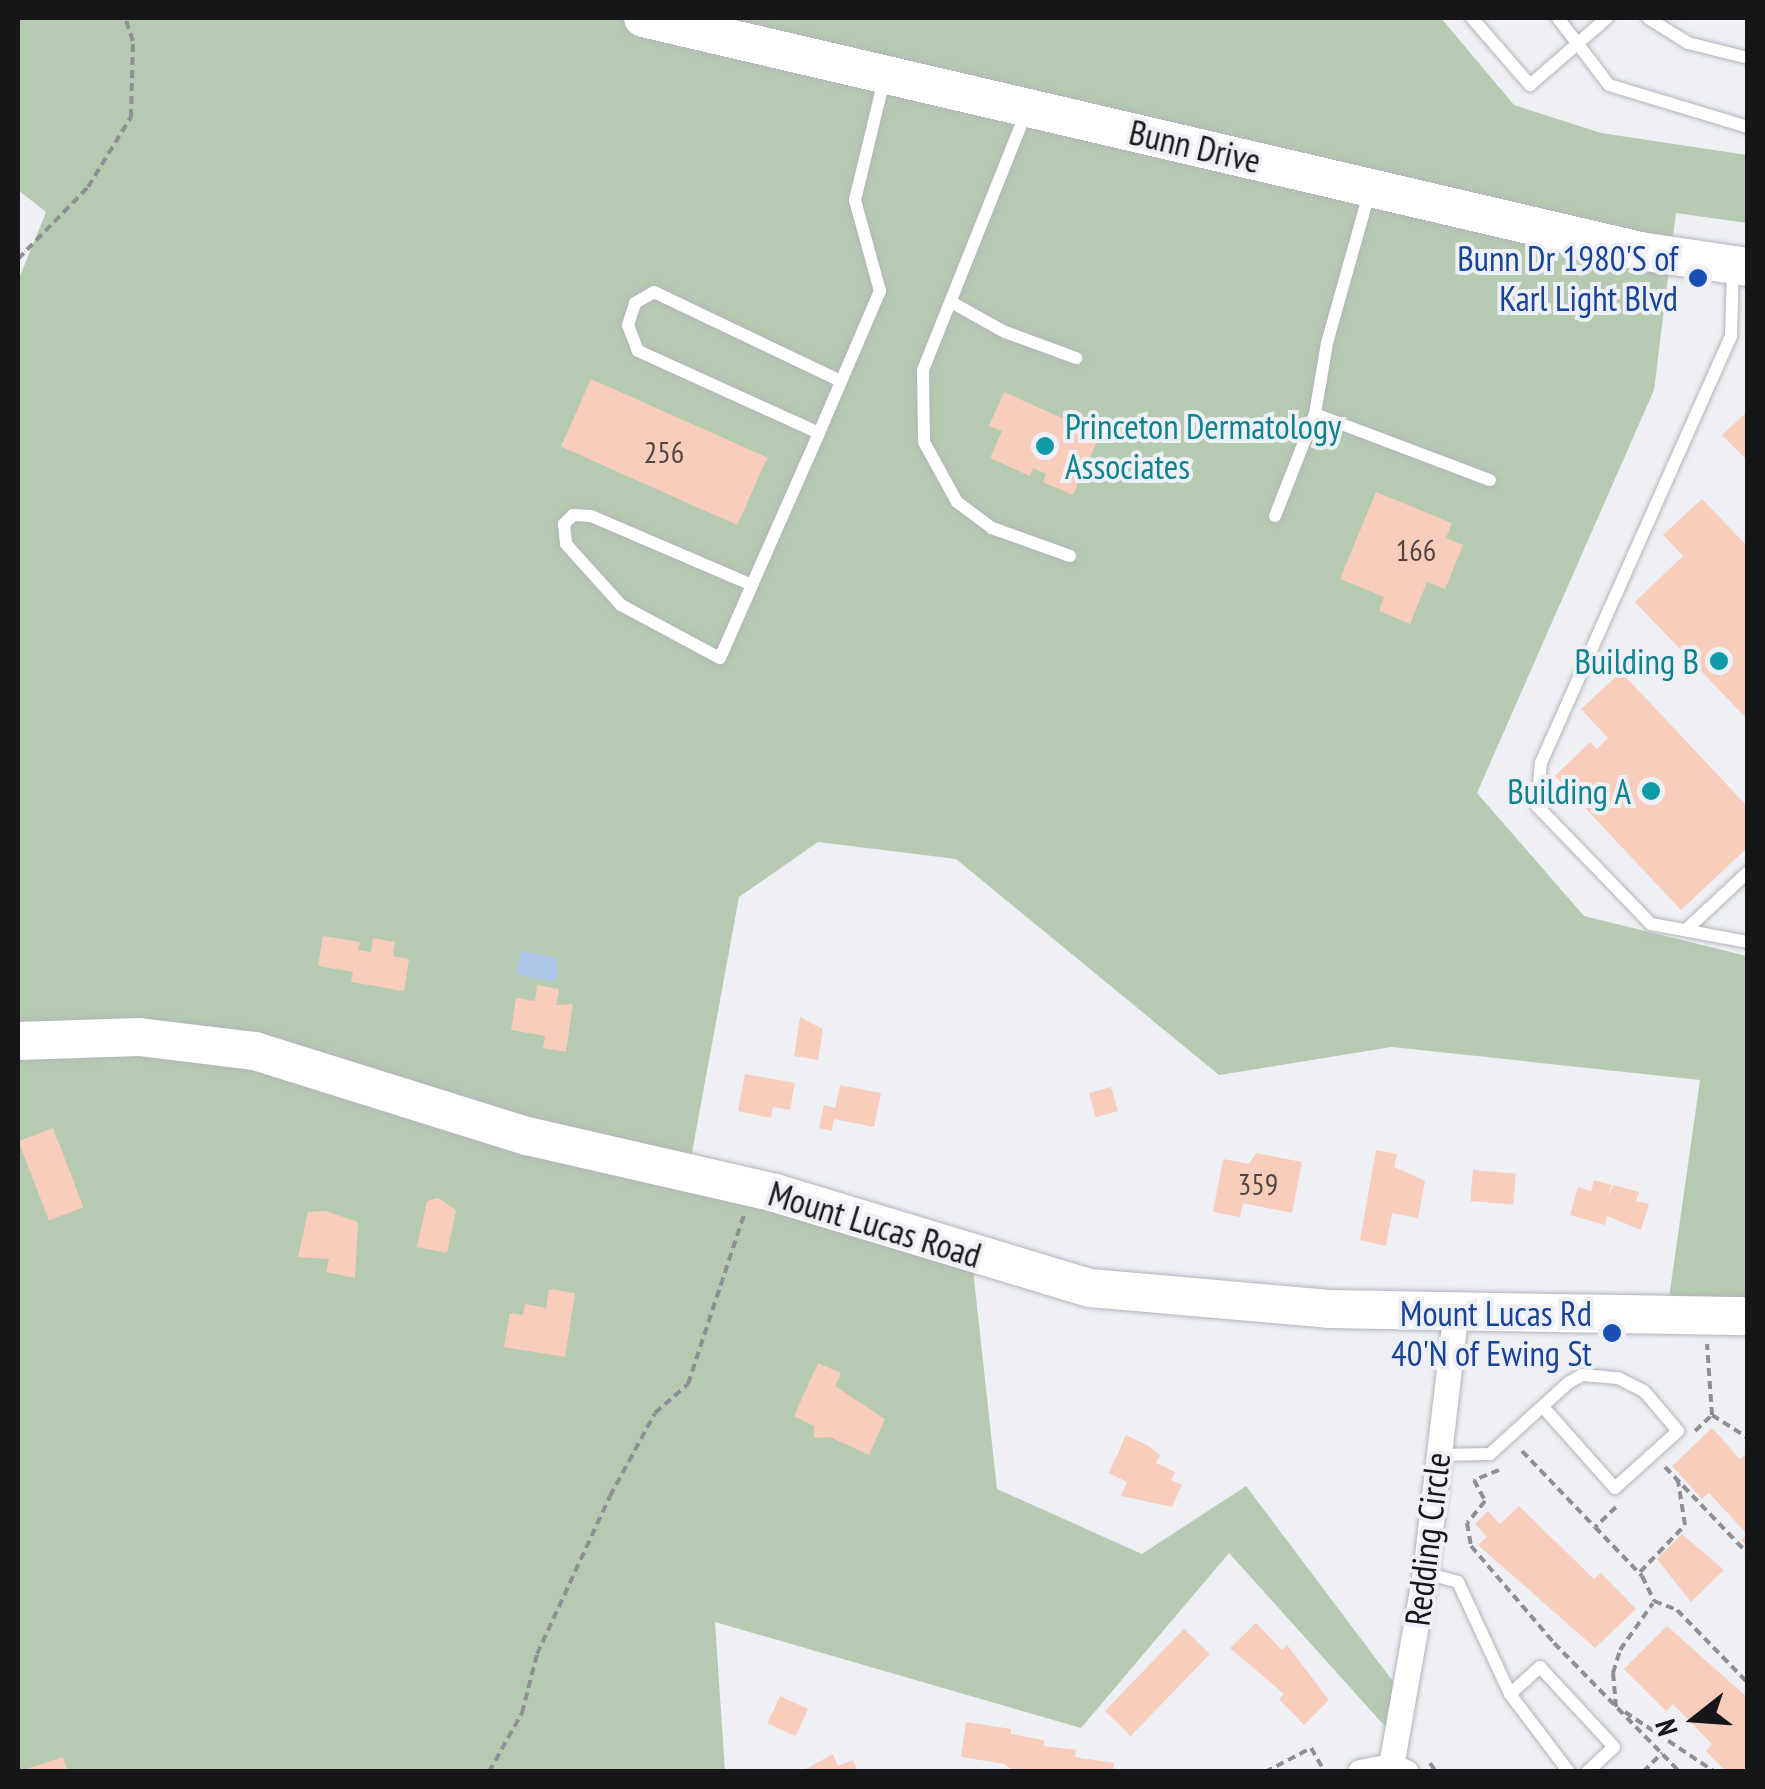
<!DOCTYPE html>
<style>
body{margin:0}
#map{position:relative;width:1765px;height:1789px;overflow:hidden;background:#eef0f6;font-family:"PT Sans Narrow",sans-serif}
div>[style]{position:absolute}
.green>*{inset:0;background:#b5cab1}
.water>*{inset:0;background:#afc5e8}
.building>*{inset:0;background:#f8cdbc;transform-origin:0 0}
.path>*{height:4px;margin-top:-2px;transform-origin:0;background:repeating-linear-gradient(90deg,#8e8f94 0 8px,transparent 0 13px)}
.roads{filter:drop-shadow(0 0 2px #b2b4b9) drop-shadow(0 0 2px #b2b4b9)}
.lane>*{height:12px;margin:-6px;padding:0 6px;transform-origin:6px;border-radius:6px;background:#fff}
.street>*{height:25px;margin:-12.5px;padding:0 12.5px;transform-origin:12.5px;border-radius:12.5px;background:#fff}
.secondary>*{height:38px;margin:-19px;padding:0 19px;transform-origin:19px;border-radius:19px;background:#fff}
.dots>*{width:28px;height:28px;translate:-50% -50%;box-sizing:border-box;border:5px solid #eef0f6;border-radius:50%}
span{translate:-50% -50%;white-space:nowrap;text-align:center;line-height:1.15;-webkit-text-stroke:8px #eef0f6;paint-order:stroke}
.number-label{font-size:30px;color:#4e4441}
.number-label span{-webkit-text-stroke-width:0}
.street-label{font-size:35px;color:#161618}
.transit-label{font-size:35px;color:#164399}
.right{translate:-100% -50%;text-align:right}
.culture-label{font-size:35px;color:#0d838f}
.left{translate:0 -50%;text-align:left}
.frame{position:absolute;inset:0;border:20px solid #161618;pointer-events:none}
.north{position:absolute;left:1645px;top:1669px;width:100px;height:100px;-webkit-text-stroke:8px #eef0f6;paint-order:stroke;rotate:253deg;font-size:28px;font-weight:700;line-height:40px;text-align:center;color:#161618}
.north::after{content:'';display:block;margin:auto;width:35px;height:45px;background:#161618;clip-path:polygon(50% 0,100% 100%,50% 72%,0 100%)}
</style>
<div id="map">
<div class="green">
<i style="clip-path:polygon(18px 18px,1441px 18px,1514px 105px,1601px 133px,1747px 155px,1747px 223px,1676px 213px,1654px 390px,1477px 793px,1584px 916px,1747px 956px,1747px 1301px,1669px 1298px,1700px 1080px,1392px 1047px,1219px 1075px,956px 859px,818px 842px,739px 897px,689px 1169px,971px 1252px,997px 1489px,1142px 1554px,1246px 1486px,1398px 1688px,1391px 1733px,1229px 1553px,1081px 1728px,715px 1622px,725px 1771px,18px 1771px,18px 281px,46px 212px,18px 190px)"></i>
</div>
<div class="water">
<i style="clip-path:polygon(521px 951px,557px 958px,558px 977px,553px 982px,516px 974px)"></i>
</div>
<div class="building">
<i style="left:591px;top:379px;width:193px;height:74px;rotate:24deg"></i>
<i style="clip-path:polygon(1004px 392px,1100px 435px,1073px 495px,1043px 482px,1046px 474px,1033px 468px,1030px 476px,990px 458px,1002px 431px,989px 426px)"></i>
<i style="clip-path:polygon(1748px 411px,1748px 461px,1722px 435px)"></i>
<i style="clip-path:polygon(1376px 492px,1452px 523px,1446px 538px,1463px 545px,1445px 589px,1427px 582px,1410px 624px,1379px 611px,1384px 597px,1340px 579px)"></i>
<i style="clip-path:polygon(1702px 499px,1748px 547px,1748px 720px,1635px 602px,1683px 556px,1663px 535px)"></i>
<i style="clip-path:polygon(1621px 672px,1748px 807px,1748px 847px,1681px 910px,1555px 776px,1590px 742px,1597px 749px,1608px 738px,1581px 709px)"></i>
<i style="clip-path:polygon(323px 936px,360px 942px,358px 950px,371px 952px,373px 938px,395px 942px,393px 956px,409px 959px,404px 991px,351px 982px,353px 972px,318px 966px)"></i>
<i style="clip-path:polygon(537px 985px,559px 989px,556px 1005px,573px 1004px,566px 1052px,543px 1048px,545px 1036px,511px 1030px,516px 998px,535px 1001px)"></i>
<i style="clip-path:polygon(800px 1017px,823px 1029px,818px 1060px,794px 1056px)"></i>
<i style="clip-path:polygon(745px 1074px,795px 1083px,790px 1110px,773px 1107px,771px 1118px,738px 1111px)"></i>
<i style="clip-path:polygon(840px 1085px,881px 1093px,874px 1127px,834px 1119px,832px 1131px,819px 1128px,824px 1105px,835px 1108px)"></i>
<i style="left:1111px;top:1087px;width:25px;height:23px;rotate:74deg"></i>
<i style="left:53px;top:1128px;width:85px;height:37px;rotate:69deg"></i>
<i style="clip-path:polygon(1376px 1150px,1397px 1154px,1394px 1167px,1425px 1181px,1418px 1218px,1392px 1213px,1386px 1246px,1360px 1240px)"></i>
<i style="clip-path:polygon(1256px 1153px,1302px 1162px,1292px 1213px,1243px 1203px,1240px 1217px,1213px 1212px,1223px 1159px,1249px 1164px)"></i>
<i style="left:1473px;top:1170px;width:43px;height:31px;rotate:5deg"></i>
<i style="clip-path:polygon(1594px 1180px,1612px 1185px,1608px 1196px,1614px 1185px,1639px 1192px,1636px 1201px,1649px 1204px,1641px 1230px,1607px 1216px,1605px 1225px,1570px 1215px,1578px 1187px,1591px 1191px)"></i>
<i style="clip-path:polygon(438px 1198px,456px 1210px,447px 1253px,417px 1247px,427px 1201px)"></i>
<i style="clip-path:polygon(326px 1211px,358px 1222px,355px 1278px,326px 1272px,329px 1259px,298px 1257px,308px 1212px)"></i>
<i style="clip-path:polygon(549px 1289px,575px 1293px,565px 1357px,504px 1347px,510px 1313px,523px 1315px,525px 1304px,546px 1308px)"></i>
<i style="clip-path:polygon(818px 1363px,841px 1373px,835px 1386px,885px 1419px,869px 1455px,830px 1437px,814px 1438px,814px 1426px,794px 1416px)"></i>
<i style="clip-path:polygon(1712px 1428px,1740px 1459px,1748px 1452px,1748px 1548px,1741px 1540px,1747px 1534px,1709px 1493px,1702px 1499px,1672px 1466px)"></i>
<i style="clip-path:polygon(1126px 1435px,1149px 1446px,1160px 1455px,1156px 1463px,1175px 1472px,1171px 1480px,1182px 1485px,1172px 1507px,1121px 1496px,1127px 1482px,1109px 1473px)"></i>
<i style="clip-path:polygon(1519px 1506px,1594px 1579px,1601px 1573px,1636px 1609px,1595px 1648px,1478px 1545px,1487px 1537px,1475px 1524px,1488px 1511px,1500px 1524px)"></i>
<i style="clip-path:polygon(1682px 1534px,1724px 1570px,1691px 1602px,1657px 1559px)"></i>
<i style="clip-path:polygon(1256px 1623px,1282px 1650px,1287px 1645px,1329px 1700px,1304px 1725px,1279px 1699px,1284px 1694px,1230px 1648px)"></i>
<i style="clip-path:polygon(1667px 1626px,1748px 1698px,1748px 1772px,1726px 1772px,1706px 1751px,1712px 1744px,1673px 1704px,1666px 1711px,1624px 1669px)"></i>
<i style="left:1184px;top:1629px;width:36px;height:114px;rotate:44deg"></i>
<i style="left:780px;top:1696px;width:31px;height:30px;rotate:25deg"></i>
<i style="clip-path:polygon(966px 1722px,1011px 1729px,1011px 1734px,1044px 1740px,1044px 1746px,1076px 1750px,1075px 1757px,1114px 1763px,1113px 1772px,1014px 1772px,1005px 1764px,961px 1757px)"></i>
<i style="clip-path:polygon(833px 1754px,838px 1766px,853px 1760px,858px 1772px,800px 1772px)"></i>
<i style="clip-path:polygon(63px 1757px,68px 1772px,21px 1772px,20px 1771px)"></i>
</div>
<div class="path">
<i style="left:18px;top:259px;width:100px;rotate:-45.8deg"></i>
<i style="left:88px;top:187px;width:82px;rotate:-58.4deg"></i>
<i style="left:131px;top:117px;width:76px;rotate:-88.5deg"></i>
<i style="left:133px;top:41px;width:24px;rotate:-109deg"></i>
<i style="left:1712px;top:1415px;width:43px;rotate:32.6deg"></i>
<i style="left:1695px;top:1431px;width:23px;rotate:-43deg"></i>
<i style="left:1712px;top:1415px;width:71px;rotate:-94deg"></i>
<i style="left:1522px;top:1451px;width:105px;rotate:46.2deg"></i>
<i style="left:1665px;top:1467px;width:120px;rotate:46.3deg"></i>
<i style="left:1499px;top:1470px;width:27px;rotate:158deg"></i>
<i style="left:1474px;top:1480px;width:24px;rotate:62deg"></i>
<i style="left:1485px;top:1501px;width:28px;rotate:129deg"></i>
<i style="left:1467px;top:1523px;width:23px;rotate:80deg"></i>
<i style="left:1471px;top:1546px;width:128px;rotate:49.4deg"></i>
<i style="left:1554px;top:1643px;width:180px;rotate:45.7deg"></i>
<i style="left:1616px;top:1507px;width:29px;rotate:136deg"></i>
<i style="left:1595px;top:1527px;width:68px;rotate:46.2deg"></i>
<i style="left:1642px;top:1576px;width:28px;rotate:64deg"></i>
<i style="left:1654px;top:1601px;width:25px;rotate:21deg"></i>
<i style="left:1677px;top:1610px;width:102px;rotate:45.8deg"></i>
<i style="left:1640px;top:1572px;width:65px;rotate:-46.2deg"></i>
<i style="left:1685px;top:1525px;width:45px;rotate:-99deg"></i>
<i style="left:1616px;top:1707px;width:34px;rotate:-95deg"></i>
<i style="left:1613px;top:1673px;width:24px;rotate:-73deg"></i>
<i style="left:1620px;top:1650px;width:57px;rotate:-54.9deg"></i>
<i style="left:1625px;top:1712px;width:108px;rotate:33.7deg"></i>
<i style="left:1430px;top:1763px;width:11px;rotate:56deg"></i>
<i style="left:489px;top:1772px;width:68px;rotate:-60.8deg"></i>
<i style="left:522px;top:1713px;width:61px;rotate:-75.7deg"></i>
<i style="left:537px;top:1654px;width:174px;rotate:-65.2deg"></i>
<i style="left:610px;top:1496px;width:94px;rotate:-61.5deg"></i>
<i style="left:655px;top:1413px;width:44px;rotate:-41.3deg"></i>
<i style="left:688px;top:1384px;width:178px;rotate:-71.7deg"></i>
<i style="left:1265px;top:1772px;width:52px;rotate:-27.6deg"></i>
<i style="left:1311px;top:1748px;width:22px;rotate:60deg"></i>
<i style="left:1643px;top:1772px;width:27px;rotate:-45deg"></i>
</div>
<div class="roads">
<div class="lane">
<i style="left:1472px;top:18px;width:89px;rotate:49.1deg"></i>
<i style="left:1530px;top:85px;width:102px;rotate:-41deg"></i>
<i style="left:1558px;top:18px;width:84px;rotate:52.7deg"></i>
<i style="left:1609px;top:85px;width:145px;rotate:16.8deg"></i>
<i style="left:1648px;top:18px;width:47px;rotate:32deg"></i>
<i style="left:1688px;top:43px;width:62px;rotate:14deg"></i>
<i style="left:1027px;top:110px;width:280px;rotate:111.8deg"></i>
<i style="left:923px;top:370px;width:72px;rotate:89.2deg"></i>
<i style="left:924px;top:442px;width:68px;rotate:61.2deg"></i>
<i style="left:957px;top:502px;width:44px;rotate:36.6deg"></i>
<i style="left:992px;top:528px;width:83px;rotate:19.7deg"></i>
<i style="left:1733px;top:268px;width:68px;rotate:91.7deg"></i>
<i style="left:1731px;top:336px;width:466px;rotate:114deg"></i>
<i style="left:1541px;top:762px;width:44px;rotate:95.2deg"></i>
<i style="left:1537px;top:806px;width:164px;rotate:46deg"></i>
<i style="left:1651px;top:924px;width:99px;rotate:10.5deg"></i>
<i style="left:951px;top:302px;width:62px;rotate:29.1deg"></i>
<i style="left:1005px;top:332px;width:76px;rotate:20.1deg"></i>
<i style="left:1315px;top:414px;width:187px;rotate:20.7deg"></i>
<i style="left:819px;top:433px;width:199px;rotate:-155.6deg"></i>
<i style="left:638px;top:351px;width:28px;rotate:-111deg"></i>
<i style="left:628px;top:325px;width:23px;rotate:-72deg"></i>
<i style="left:635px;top:303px;width:22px;rotate:-30deg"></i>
<i style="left:654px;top:292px;width:207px;rotate:25.5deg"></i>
<i style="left:1275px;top:516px;width:110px;rotate:-68.6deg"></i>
<i style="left:1315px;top:414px;width:72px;rotate:-80.4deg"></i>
<i style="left:1327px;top:343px;width:159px;rotate:-74.3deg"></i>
<i style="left:752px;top:585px;width:175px;rotate:-156.8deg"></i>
<i style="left:591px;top:516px;width:18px;rotate:-177deg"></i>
<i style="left:573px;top:515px;width:13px;rotate:135deg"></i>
<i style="left:564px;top:524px;width:20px;rotate:84deg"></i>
<i style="left:566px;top:544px;width:82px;rotate:48deg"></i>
<i style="left:621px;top:605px;width:112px;rotate:28.2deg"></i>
<i style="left:720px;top:658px;width:80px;rotate:-66.3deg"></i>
<i style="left:752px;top:585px;width:166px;rotate:-66.2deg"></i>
<i style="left:819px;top:433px;width:155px;rotate:-66.8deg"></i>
<i style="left:880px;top:291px;width:94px;rotate:-105.4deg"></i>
<i style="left:855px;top:200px;width:128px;rotate:-76.4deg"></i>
<i style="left:1688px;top:928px;width:82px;rotate:-43deg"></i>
<i style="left:1438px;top:1455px;width:52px;rotate:-1.1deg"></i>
<i style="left:1490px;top:1454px;width:105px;rotate:-42.3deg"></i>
<i style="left:1568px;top:1383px;width:16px;rotate:-30deg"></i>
<i style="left:1582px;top:1375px;width:36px;rotate:5deg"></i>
<i style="left:1618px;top:1378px;width:29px;rotate:27deg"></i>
<i style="left:1644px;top:1391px;width:52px;rotate:49.6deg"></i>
<i style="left:1678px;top:1431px;width:85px;rotate:137.9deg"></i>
<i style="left:1615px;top:1488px;width:108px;rotate:-131.6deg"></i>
<i style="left:1425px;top:1573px;width:34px;rotate:15deg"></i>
<i style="left:1458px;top:1582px;width:123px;rotate:65.1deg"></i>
<i style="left:1510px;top:1694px;width:98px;rotate:52.9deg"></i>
<i style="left:1510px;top:1694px;width:40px;rotate:-42deg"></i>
<i style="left:1540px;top:1667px;width:109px;rotate:47.2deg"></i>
<i style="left:1614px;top:1747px;width:37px;rotate:137deg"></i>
</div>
<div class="street">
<i style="left:1391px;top:1766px;width:196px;rotate:-80deg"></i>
<i style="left:1425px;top:1573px;width:264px;rotate:-83.3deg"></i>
<i style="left:1360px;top:1772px;width:32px;rotate:-11deg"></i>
<i style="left:1391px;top:1766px;width:16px;rotate:22deg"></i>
</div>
<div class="secondary">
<i style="left:643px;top:18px;width:1024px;rotate:13.15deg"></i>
<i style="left:1640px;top:251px;width:109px;rotate:8.4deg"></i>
<i style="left:18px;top:1041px;width:121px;rotate:-1.9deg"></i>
<i style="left:139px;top:1037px;width:117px;rotate:6.9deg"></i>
<i style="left:255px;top:1051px;width:285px;rotate:17.4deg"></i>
<i style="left:527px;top:1136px;width:254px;rotate:12.9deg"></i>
<i style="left:775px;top:1193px;width:329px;rotate:16.8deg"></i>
<i style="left:1090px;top:1288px;width:240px;rotate:5deg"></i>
<i style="left:1329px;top:1309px;width:419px;rotate:1deg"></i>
</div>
</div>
<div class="dots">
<i style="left:1698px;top:278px;background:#1a4fb4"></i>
<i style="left:1045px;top:446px;background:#0f9aa8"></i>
<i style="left:1719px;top:661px;background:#0f9aa8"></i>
<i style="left:1651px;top:791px;background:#0f9aa8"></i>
<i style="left:1612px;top:1333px;background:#1a4fb4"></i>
</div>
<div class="number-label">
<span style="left:664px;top:452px">256</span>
<span style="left:1416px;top:550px">166</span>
<span style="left:1258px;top:1184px">359</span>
</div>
<div class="street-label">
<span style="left:1195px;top:146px;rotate:13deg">Bunn Drive</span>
<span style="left:875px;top:1224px;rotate:17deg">Mount Lucas Road</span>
<span style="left:1427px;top:1539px;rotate:-83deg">Redding Circle</span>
</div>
<div class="transit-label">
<span class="right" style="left:1678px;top:278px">Bunn Dr 1980'S of<br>Karl Light Blvd</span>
<span class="right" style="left:1592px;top:1333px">Mount Lucas Rd<br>40'N of Ewing St</span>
</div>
<div class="culture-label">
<span class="left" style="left:1065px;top:446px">Princeton Dermatology<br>Associates</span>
<span class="right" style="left:1699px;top:661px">Building B</span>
<span class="right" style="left:1631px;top:791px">Building A</span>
</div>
<div class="frame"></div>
<div class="north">N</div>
</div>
